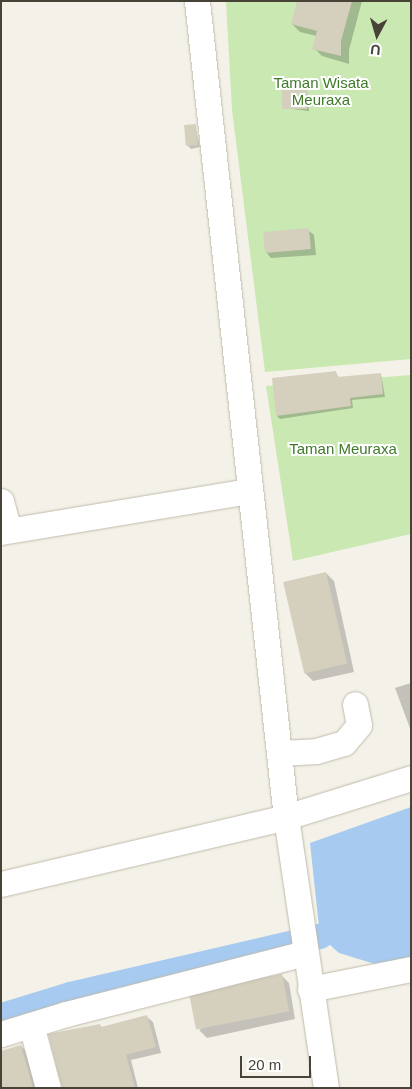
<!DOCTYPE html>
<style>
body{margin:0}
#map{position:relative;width:412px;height:1089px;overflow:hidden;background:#f4f2e8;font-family:Arial,sans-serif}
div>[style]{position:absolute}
.green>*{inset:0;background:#cae8b2}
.water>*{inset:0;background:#a6caf0}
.shadow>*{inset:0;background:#0003}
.canal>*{height:25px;margin:-12.5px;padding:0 12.5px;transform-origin:12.5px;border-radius:12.5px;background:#a6caf0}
.building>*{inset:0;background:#d5cfbe;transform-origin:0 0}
.roads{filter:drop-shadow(0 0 1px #bfbaab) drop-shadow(0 0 1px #bfbaab)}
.minor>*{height:25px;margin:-12.5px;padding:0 12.5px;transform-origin:12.5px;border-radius:12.5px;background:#fff}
span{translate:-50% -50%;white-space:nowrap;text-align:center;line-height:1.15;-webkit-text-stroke:4px #fff;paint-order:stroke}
.park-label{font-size:15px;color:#40792a}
.frame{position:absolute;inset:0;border:2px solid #474337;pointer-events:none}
.north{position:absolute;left:352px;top:10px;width:50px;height:50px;-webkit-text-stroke:4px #fff;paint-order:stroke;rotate:186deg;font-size:14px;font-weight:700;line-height:20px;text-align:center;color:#474337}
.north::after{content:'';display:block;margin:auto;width:18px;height:22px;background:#474337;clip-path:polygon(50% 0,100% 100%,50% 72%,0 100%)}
.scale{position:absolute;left:240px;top:1056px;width:71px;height:22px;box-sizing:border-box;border:2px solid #474337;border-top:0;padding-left:6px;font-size:15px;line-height:18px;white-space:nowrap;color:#474337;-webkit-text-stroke:4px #fff;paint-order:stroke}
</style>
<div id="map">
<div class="green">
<i style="clip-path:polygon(226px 1px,411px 1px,411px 359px,265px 372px,232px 110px)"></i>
<i style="clip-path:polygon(411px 375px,411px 534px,293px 561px,266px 386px)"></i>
</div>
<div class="water">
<i style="clip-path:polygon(411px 807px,411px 960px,375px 964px,339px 953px,320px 936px,310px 843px)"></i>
</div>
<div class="shadow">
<i style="clip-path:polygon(298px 1px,362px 1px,349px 50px,349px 64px,322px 56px,314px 48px,317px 36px,300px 32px,292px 24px)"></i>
<i style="clip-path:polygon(307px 90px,309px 111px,283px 108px)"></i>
<i style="clip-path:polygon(195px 125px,200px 147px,191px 149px,188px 146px)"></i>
<i style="clip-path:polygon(308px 230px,314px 235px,316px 255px,271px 258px,266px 252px)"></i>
<i style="clip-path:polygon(336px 373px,339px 378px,381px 374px,385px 397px,352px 400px,353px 408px,280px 419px,277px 416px)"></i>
<i style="clip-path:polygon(326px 573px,334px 581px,354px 672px,313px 681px,305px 673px)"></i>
<i style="clip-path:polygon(411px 683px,411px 731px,395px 688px)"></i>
<i style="clip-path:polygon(281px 975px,289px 983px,295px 1019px,207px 1038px,199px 1030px)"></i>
<i style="clip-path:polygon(147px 1017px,153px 1022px,161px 1053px,131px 1060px,138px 1088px,62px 1088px,99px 1025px,103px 1028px)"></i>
<i style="clip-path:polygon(21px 1046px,27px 1052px,37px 1088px,1px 1088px)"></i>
</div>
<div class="canal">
<i style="left:1px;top:1015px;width:72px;rotate:-16.9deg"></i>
<i style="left:70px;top:994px;width:257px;rotate:-13.1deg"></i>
</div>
<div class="building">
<i style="clip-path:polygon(297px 1px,352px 1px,341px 41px,341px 56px,312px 49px,317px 31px,291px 24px)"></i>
<i style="left:282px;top:89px;width:25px;height:20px"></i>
<i style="left:196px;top:124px;width:21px;height:12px;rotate:85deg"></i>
<i style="left:309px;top:228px;width:21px;height:46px;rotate:85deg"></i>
<i style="clip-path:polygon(336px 371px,337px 377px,381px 373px,383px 394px,350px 398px,351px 406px,276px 416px,272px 378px)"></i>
<i style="left:326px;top:572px;width:94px;height:44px;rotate:77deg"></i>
<i style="left:282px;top:974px;width:38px;height:95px;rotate:79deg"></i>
<i style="clip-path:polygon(147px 1015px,156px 1047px,126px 1055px,135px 1088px,62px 1088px,48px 1034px,100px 1024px,101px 1027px)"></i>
<i style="clip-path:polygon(21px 1045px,33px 1088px,1px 1088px,1px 1051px)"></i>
</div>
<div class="roads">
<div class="minor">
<i style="left:197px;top:1px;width:821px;rotate:83.78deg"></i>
<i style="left:286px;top:817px;width:274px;rotate:81.6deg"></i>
<i style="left:1px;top:501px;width:30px;rotate:75deg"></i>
<i style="left:1px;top:532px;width:252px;rotate:-9.4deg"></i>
<i style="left:280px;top:753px;width:36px;rotate:-3deg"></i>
<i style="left:316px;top:751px;width:29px;rotate:-16deg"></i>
<i style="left:344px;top:743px;width:23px;rotate:-50deg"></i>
<i style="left:359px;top:725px;width:21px;rotate:-101deg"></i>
<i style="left:1px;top:884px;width:293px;rotate:-13.2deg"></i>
<i style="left:286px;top:817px;width:131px;rotate:-17.3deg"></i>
<i style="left:310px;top:989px;width:103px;rotate:-11.2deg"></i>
<i style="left:31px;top:1025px;width:65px;rotate:74.9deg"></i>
<i style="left:1px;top:1034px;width:68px;rotate:-17.1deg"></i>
<i style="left:66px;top:1014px;width:247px;rotate:-14.3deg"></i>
</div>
</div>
<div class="park-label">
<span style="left:321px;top:91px">Taman Wisata<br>Meuraxa</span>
<span style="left:343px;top:449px">Taman Meuraxa</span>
</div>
<div class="frame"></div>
<div class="north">U</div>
<div class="scale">20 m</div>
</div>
